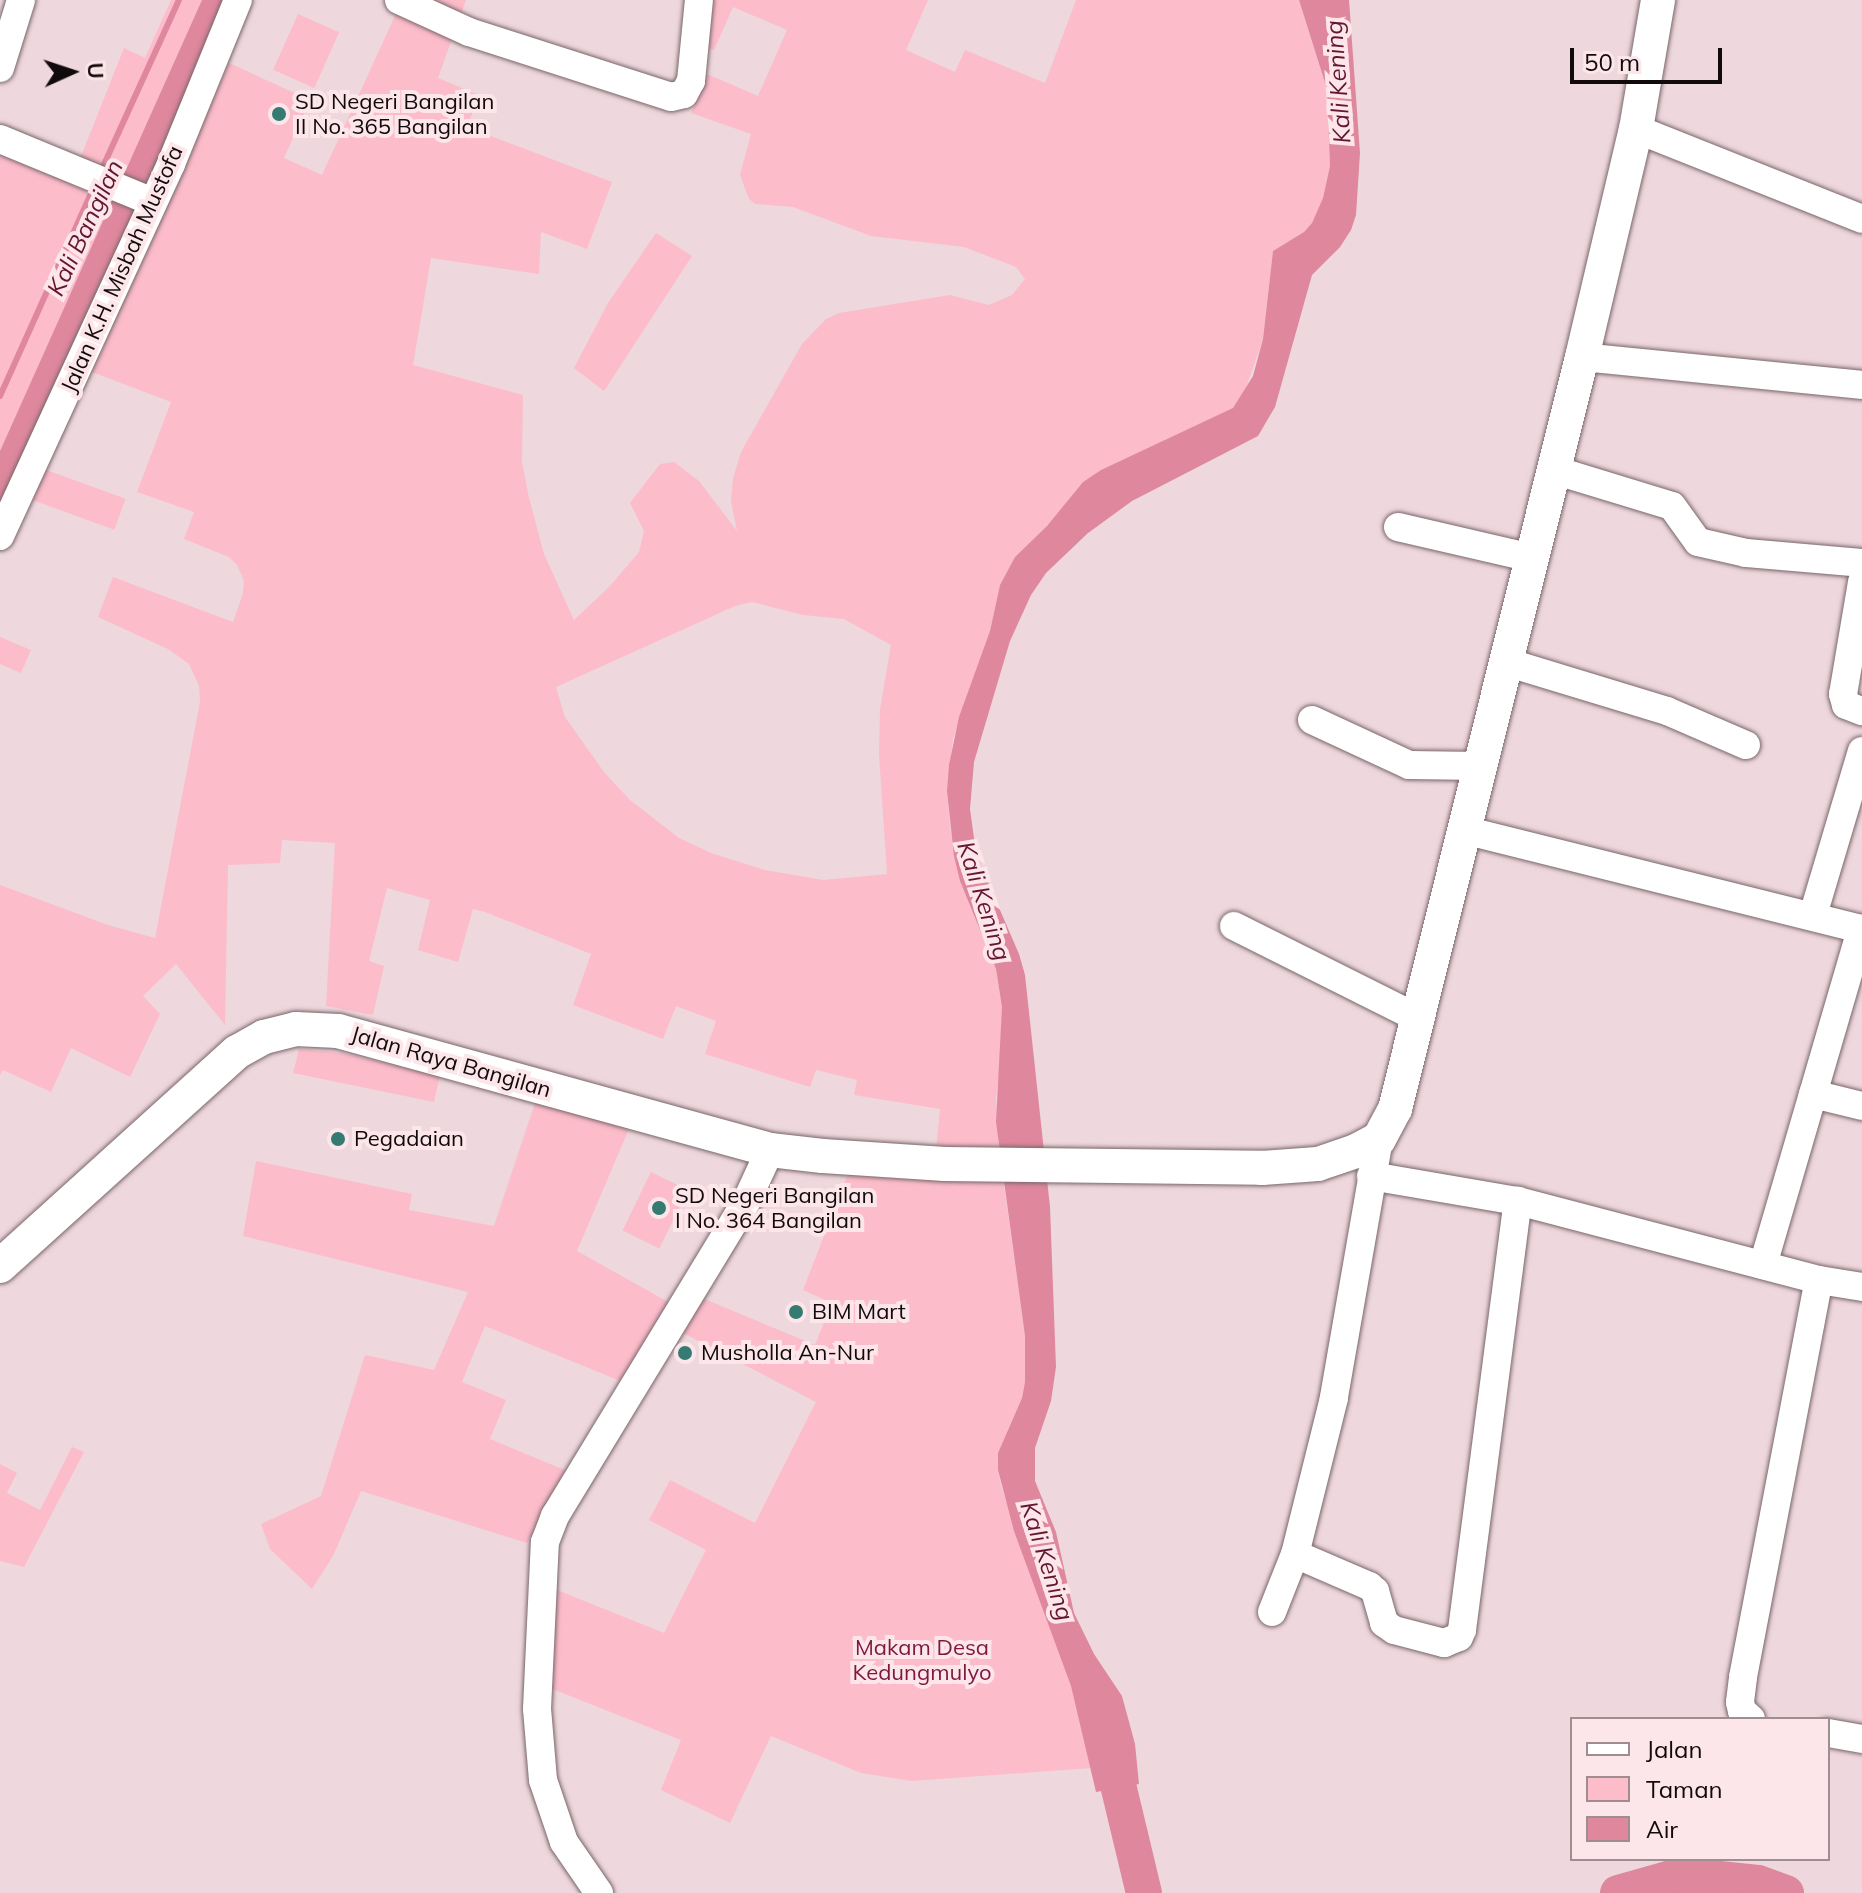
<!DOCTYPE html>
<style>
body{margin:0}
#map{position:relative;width:1862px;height:1893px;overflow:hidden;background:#eed8dd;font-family:Mulish,sans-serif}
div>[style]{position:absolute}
.green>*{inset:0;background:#fcbcca;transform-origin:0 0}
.water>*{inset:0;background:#de879d}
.stream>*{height:6px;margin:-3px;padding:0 3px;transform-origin:3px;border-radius:3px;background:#de879d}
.river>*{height:36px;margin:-18px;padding:0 18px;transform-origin:18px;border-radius:18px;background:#de879d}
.roads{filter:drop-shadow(0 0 2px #79666a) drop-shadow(0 0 2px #79666a)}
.minor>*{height:28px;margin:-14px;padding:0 14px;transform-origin:14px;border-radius:14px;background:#fff}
.major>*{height:34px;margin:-17px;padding:0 17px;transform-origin:17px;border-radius:17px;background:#fff}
.dots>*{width:22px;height:22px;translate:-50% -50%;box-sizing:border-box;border:4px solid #fce6ea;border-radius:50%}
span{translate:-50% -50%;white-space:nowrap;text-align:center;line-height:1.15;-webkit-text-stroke:8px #fce6ea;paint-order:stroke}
.poi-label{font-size:22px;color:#110a0c}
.left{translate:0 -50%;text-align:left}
.street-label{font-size:22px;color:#110a0c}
.park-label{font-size:22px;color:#7f183f}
.water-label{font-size:24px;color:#631531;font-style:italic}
.legend{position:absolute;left:1570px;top:1717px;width:260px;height:144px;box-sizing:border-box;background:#fce6ea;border:2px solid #9e8e91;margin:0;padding:10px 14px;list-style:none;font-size:24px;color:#110a0c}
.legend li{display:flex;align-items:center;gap:16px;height:40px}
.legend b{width:40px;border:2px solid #9e8e91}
.north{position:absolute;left:32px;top:32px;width:80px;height:80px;-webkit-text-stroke:6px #fce6ea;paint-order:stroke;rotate:87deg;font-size:22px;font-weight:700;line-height:32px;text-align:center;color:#110a0c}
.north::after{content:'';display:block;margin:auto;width:28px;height:36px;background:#110a0c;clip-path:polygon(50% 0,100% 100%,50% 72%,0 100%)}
.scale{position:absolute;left:1570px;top:48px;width:152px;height:36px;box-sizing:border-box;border:4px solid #110a0c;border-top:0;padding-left:10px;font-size:24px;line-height:28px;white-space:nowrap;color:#110a0c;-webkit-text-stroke:6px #fce6ea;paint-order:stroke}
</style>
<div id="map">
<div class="green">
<i style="clip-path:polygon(171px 0,202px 0,0 451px,0 144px,74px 174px,124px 48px,145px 58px)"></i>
<i style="clip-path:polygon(evenodd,391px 0,466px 0,438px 78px,479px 95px,467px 127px,612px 182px,587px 249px,541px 232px,539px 274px,431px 258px,413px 365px,523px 395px,522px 462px,529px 498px,544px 554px,574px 620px,609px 587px,639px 552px,644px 531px,630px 503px,660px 464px,674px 462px,699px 481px,737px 531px,731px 501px,733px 478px,741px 452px,802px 344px,826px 319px,839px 313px,950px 295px,989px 305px,1012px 295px,1025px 279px,1016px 267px,964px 247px,871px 236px,793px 207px,755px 204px,749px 199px,740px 175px,751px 134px,691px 113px,707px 74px,758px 96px,787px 30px,733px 7px,714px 50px,687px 40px,689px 0,928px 0,906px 50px,955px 72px,965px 50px,1045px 83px,1076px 0,1299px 0,1327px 89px,1330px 166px,1323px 198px,1312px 223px,1304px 232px,1273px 251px,1263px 339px,1242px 399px,1234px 408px,1101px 470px,1083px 482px,1047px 526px,1015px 557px,1000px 585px,990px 631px,953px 739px,947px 791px,950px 827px,960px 881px,996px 970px,1002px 1007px,1002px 1057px,996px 1098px,999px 1150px,936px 1151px,940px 1109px,854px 1095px,857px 1080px,816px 1070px,810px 1087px,705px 1054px,716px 1021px,676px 1006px,663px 1039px,573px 1005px,591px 954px,485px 912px,473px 909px,458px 962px,418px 950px,430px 900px,387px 888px,369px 961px,384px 966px,373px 1015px,326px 1006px,335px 843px,282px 840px,280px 863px,228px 865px,225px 1025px,176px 964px,143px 996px,160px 1014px,130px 1077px,71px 1048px,51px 1092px,3px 1070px,0 1075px,0 885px,108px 925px,155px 938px,200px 702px,199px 686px,189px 664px,168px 649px,98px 617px,113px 577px,233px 622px,243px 593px,244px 581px,237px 565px,229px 557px,184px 539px,194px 512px,137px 492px,171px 402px,92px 372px,229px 63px,310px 100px,284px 158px,322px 175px,399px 7px,391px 0,752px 602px,803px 615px,844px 619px,891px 645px,880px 709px,879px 754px,887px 874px,823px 880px,765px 870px,711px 853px,679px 838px,630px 800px,604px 772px,565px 717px,556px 687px,735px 606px,752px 602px)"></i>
<i style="left:298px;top:14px;width:45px;height:61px;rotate:24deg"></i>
<i style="clip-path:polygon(656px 233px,692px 256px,604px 391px,574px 368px,608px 303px)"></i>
<i style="left:41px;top:468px;width:90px;height:33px;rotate:20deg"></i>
<i style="clip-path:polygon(0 637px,31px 650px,21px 673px,0 664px)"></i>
<i style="clip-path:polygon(299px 1049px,342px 1053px,440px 1076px,434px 1102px,293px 1073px)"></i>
<i style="clip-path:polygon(536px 1100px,631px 1124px,577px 1251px,670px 1303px,623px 1382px,485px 1326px,462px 1382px,506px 1400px,490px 1439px,567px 1471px,527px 1543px,361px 1491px,333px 1556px,312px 1589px,270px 1549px,261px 1524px,321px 1496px,365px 1355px,434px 1370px,468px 1292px,243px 1236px,256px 1161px,412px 1194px,409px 1210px,494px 1226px)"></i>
<i style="clip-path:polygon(849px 1171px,1003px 1178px,1025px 1336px,1025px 1382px,1022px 1398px,998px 1453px,998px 1470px,1001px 1486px,1071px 1686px,1092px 1768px,912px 1781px,861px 1773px,771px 1736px,730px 1823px,661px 1790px,681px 1740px,550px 1688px,552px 1588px,664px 1633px,706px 1550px,649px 1520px,670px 1480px,755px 1523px,816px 1402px,681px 1332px,702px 1298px,815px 1345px,832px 1303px,803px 1290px)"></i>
<i style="left:651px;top:1172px;width:41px;height:65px;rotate:26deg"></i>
<i style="clip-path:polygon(72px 1447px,84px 1452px,24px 1567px,0 1561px,0 1464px,17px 1473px,7px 1493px,40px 1510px)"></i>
</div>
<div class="water">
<i style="clip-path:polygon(202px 0,229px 0,0 513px,0 451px)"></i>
<i style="clip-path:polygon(1299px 0,1349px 0,1360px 153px,1356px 215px,1351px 230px,1340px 247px,1312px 275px,1275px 407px,1258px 436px,1132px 501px,1088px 533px,1046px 573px,1031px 595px,1010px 641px,974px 762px,970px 809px,974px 838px,981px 866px,1019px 954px,1025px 975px,1050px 1207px,1056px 1367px,1051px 1401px,1035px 1448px,1035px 1481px,1056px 1532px,1074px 1613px,1094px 1654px,1122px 1696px,1135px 1744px,1139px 1784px,1096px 1792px,1071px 1686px,1014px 1531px,998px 1470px,998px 1453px,1022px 1398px,1025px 1382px,1025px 1336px,996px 1122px,1002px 1007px,996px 969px,960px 881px,954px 856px,947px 791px,949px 765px,959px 717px,990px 631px,1000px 585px,1015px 557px,1047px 526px,1083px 482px,1101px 470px,1233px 408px,1253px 376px,1263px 339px,1273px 251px,1304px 232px,1312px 223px,1323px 198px,1330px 166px,1327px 89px)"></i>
</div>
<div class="stream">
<i style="left:101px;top:171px;width:188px;rotate:-65.5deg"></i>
<i style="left:0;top:396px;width:231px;rotate:-65.8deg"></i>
</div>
<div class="river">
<i style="left:1107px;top:1739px;width:158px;rotate:76.5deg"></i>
<i style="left:1618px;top:1893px;width:66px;rotate:-15.7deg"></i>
<i style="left:1682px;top:1875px;width:76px;rotate:6deg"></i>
<i style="left:1758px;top:1883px;width:30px;rotate:20deg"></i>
</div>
<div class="roads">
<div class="minor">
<i style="left:399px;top:0;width:77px;rotate:24.6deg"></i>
<i style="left:469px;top:32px;width:212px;rotate:17.8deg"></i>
<i style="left:671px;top:97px;width:13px;rotate:-13deg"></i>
<i style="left:684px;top:94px;width:15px;rotate:-62deg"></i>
<i style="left:691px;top:81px;width:81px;rotate:-84.4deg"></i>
<i style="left:0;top:68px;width:71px;rotate:-72.8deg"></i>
<i style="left:1636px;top:129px;width:243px;rotate:21.7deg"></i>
<i style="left:0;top:139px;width:165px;rotate:22.4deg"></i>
<i style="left:1582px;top:357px;width:281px;rotate:5.7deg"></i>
<i style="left:1554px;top:470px;width:123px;rotate:17deg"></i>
<i style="left:1672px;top:506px;width:44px;rotate:54.2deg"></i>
<i style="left:1698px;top:542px;width:49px;rotate:12.9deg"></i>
<i style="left:1746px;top:553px;width:116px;rotate:4.9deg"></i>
<i style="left:1398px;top:527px;width:138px;rotate:13deg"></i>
<i style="left:0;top:536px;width:409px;rotate:-65.3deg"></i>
<i style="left:171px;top:164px;width:177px;rotate:-67.8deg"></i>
<i style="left:1862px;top:582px;width:114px;rotate:99.6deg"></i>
<i style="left:1843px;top:694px;width:11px;rotate:75deg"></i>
<i style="left:1846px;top:705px;width:17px;rotate:21deg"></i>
<i style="left:1506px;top:662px;width:168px;rotate:16.9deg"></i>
<i style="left:1667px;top:711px;width:86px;rotate:23.3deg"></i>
<i style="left:1312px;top:720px;width:107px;rotate:24.9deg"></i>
<i style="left:1409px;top:765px;width:71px;rotate:0.8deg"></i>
<i style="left:1464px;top:830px;width:410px;rotate:14deg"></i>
<i style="left:1813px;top:915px;width:171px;rotate:-73.4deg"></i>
<i style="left:1234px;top:926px;width:206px;rotate:26.6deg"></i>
<i style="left:1813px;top:1094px;width:50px;rotate:13.8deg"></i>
<i style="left:1379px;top:1139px;width:263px;rotate:99.9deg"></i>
<i style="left:1334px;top:1398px;width:161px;rotate:104deg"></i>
<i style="left:1295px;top:1554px;width:81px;rotate:23.4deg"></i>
<i style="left:1369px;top:1586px;width:8px;rotate:40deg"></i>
<i style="left:1375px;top:1591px;width:33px;rotate:74deg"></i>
<i style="left:1384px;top:1623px;width:12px;rotate:35deg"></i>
<i style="left:1394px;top:1630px;width:52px;rotate:14.6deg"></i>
<i style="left:1444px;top:1643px;width:16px;rotate:-22deg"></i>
<i style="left:1459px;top:1637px;width:8px;rotate:-67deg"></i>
<i style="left:1462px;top:1630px;width:433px;rotate:-82.6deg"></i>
<i style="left:1371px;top:1176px;width:149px;rotate:9.7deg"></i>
<i style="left:1518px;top:1201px;width:311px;rotate:14.7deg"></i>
<i style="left:1819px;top:1280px;width:44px;rotate:9.2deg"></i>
<i style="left:1763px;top:1265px;width:350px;rotate:-73.7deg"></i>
<i style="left:1272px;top:1612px;width:62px;rotate:-68.4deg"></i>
<i style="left:1751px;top:1719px;width:12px;rotate:-138deg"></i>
<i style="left:1742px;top:1711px;width:9px;rotate:-103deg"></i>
<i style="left:1740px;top:1702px;width:25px;rotate:-83deg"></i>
<i style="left:1743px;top:1677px;width:404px;rotate:-79.2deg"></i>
<i style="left:1828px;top:1733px;width:35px;rotate:10deg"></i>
<i style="left:599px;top:1893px;width:62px;rotate:-124.5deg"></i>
<i style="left:564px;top:1842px;width:65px;rotate:-108.7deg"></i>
<i style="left:543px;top:1780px;width:71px;rotate:-94.8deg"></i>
<i style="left:537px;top:1709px;width:167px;rotate:-87.3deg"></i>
<i style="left:545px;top:1542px;width:28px;rotate:-69deg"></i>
<i style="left:555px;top:1516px;width:370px;rotate:-58.7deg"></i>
<i style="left:747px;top:1200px;width:55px;rotate:-65.3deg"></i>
</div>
<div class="major">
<i style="left:0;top:1266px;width:319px;rotate:-42.1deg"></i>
<i style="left:237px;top:1052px;width:31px;rotate:-29deg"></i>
<i style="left:264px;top:1037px;width:33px;rotate:-14deg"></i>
<i style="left:296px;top:1029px;width:42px;rotate:2.7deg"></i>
<i style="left:338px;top:1031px;width:448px;rotate:15.4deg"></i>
<i style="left:770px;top:1150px;width:53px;rotate:6.5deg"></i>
<i style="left:823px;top:1156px;width:122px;rotate:3.8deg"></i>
<i style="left:945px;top:1164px;width:317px;rotate:0.7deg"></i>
<i style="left:1262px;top:1168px;width:56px;rotate:-4.1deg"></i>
<i style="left:1318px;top:1164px;width:40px;rotate:-18.9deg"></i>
<i style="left:1356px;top:1151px;width:26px;rotate:-28deg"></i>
<i style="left:1379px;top:1139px;width:34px;rotate:-62deg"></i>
<i style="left:1395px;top:1109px;width:775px;rotate:-76.04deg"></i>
<i style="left:1582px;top:357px;width:234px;rotate:-76.7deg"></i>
<i style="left:1636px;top:129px;width:131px;rotate:-80.3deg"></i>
</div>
</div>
<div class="dots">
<i style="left:279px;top:114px;background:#357b72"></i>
<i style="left:338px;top:1139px;background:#357b72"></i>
<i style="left:659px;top:1208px;background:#357b72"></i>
<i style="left:796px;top:1312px;background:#357b72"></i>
<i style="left:685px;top:1353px;background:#357b72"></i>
</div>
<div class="poi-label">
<span class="left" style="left:295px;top:114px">SD Negeri Bangilan<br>II No. 365 Bangilan</span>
<span class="left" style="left:354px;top:1139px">Pegadaian</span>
<span class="left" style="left:675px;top:1208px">SD Negeri Bangilan<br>I No. 364 Bangilan</span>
<span class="left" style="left:812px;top:1312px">BIM Mart</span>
<span class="left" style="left:701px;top:1353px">Musholla An-Nur</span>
</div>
<div class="street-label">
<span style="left:122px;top:269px;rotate:-66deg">Jalan K.H. Misbah Mustofa</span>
<span style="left:451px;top:1062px;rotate:16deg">Jalan Raya Bangilan</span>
</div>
<div class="park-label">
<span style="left:922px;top:1660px">Makam Desa<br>Kedungmulyo</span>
</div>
<div class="water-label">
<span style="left:1338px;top:82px;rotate:-94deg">Kali Kening</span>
<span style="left:85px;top:228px;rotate:-65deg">Kali Bangilan</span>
<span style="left:984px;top:901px;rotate:72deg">Kali Kening</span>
<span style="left:1047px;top:1561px;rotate:72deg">Kali Kening</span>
</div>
<ul class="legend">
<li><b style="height:10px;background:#fff"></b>Jalan</li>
<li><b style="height:22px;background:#fcbcca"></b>Taman</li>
<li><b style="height:22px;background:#de879d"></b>Air</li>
</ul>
<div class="north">U</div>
<div class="scale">50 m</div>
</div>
